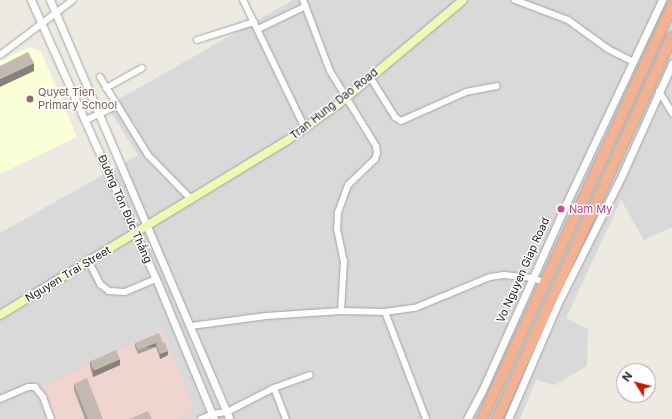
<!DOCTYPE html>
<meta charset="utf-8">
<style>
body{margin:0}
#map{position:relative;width:672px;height:419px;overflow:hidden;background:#edebe1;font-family:Inter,sans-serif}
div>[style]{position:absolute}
.residential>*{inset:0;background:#dad9d9}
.commercial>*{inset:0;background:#efd4cf}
.education>*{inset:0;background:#faffd8}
.roads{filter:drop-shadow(0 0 1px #a3a3a3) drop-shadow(0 0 1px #a3a3a3)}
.minor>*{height:6px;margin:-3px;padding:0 3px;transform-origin:3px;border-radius:3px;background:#fff}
.tertiary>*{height:7px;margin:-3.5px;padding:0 3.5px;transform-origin:3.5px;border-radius:3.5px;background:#fff}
.secondary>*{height:8px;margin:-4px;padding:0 4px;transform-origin:4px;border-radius:4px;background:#eefab3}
.trunk>*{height:10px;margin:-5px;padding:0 5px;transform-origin:5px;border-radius:5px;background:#f2b292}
.wall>*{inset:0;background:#a7a097}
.shaded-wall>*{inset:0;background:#88827b;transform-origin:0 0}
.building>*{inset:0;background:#c2bab0;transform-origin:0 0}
.dots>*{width:11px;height:11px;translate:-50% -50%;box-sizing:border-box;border:2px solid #fff;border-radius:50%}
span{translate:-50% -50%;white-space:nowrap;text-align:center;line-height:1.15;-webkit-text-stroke:3px #fff;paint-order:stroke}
.education-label{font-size:11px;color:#785e54}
.left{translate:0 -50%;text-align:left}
.street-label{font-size:11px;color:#1c1c1c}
.hotel-label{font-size:11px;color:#b23c85}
.north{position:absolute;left:616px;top:363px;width:40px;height:40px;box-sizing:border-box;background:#fff;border:1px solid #a4a4a4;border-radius:50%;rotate:306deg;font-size:11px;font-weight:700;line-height:16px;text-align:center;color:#1c1c1c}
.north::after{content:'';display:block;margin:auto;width:14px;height:18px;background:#c71800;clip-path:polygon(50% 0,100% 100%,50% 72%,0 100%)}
</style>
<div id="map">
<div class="residential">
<i style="clip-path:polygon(293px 0,672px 0,672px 227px,644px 240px,621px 200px,566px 318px,588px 329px,587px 366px,555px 385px,536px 380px,520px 419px,0 419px,0 233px,138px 155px,107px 106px)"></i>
</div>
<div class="commercial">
<i style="clip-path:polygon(162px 329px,193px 405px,191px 412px,177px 419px,55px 419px,42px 387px)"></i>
</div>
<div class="education">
<i style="clip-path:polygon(29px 47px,41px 51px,77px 137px,0 174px,0 61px)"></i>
</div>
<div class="roads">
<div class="minor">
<i style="left:243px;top:0;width:142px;rotate:64.2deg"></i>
<i style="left:303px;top:0;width:76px;rotate:69.2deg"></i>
<i style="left:330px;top:71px;width:88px;rotate:58.5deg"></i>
<i style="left:376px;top:146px;width:7px;rotate:82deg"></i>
<i style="left:377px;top:153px;width:6px;rotate:108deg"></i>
<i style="left:375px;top:159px;width:37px;rotate:136deg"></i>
<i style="left:348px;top:185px;width:29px;rotate:110deg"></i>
<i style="left:338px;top:212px;width:17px;rotate:93deg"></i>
<i style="left:337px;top:229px;width:33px;rotate:78deg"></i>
<i style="left:344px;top:261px;width:50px;rotate:93.4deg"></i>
<i style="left:515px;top:0;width:57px;rotate:20.7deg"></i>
<i style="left:568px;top:20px;width:49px;rotate:35.9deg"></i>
<i style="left:608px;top:49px;width:29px;rotate:27deg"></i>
<i style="left:258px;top:29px;width:53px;rotate:-25.6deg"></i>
<i style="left:197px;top:40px;width:60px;rotate:-17.5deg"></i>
<i style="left:0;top:55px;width:91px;rotate:-37deg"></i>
<i style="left:100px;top:77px;width:92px;rotate:58.4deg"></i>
<i style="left:148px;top:155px;width:62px;rotate:45.7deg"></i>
<i style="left:370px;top:77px;width:47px;rotate:58deg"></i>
<i style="left:395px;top:117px;width:7px;rotate:34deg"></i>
<i style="left:401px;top:121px;width:71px;rotate:-24deg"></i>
<i style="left:466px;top:92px;width:31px;rotate:-11deg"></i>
<i style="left:106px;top:88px;width:41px;rotate:-29.1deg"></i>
<i style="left:659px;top:91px;width:26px;rotate:59deg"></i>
<i style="left:86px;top:120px;width:35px;rotate:-25deg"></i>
<i style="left:89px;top:262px;width:25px;rotate:63deg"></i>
<i style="left:100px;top:284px;width:11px;rotate:38deg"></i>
<i style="left:109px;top:291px;width:16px;rotate:4deg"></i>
<i style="left:125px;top:292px;width:34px;rotate:-23deg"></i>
<i style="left:385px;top:312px;width:115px;rotate:69deg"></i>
<i style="left:191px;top:326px;width:76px;rotate:-7.6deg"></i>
<i style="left:266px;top:316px;width:75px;rotate:-3.8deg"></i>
<i style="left:341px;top:311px;width:44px;rotate:1.3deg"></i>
<i style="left:385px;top:312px;width:30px;rotate:-8deg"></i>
<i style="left:415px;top:308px;width:81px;rotate:-22.5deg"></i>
<i style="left:490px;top:277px;width:14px;rotate:-8deg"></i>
<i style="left:504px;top:275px;width:29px;rotate:6deg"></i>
<i style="left:533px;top:278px;width:11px;rotate:22deg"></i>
<i style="left:274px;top:388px;width:33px;rotate:69deg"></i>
<i style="left:0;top:399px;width:30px;rotate:-23deg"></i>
<i style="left:28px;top:387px;width:7px"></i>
<i style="left:35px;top:387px;width:13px;rotate:51deg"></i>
<i style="left:43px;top:397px;width:23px;rotate:70deg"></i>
<i style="left:201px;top:419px;width:12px;rotate:-24deg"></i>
<i style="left:212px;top:414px;width:15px;rotate:-8deg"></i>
<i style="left:227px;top:412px;width:53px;rotate:-27.1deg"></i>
<i style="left:274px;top:388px;width:38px;rotate:-20deg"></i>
</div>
<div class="tertiary">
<i style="left:31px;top:0;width:306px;rotate:65.9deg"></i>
<i style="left:156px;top:279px;width:152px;rotate:67.5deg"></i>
<i style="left:50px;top:0;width:456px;rotate:66.8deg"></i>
<i style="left:467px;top:419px;width:32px;rotate:-62deg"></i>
<i style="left:482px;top:391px;width:205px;rotate:-65.8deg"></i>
<i style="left:566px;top:204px;width:225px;rotate:-64.8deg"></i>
<i style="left:508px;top:419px;width:124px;rotate:-66.7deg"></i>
<i style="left:557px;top:305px;width:145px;rotate:-63.4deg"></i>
<i style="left:622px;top:175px;width:122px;rotate:-65.8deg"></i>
</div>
<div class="secondary">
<i style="left:0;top:315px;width:338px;rotate:-31.3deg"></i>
<i style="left:289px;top:139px;width:62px;rotate:-35.2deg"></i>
<i style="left:340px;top:103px;width:160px;rotate:-39.9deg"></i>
</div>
<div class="trunk">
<i style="left:482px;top:419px;width:456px;rotate:-65.3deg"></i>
<i style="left:497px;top:419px;width:420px;rotate:-65.4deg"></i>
</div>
</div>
<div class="wall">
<i style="clip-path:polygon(135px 343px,163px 343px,168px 355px,160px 359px,156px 347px,138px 354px,135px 347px)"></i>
<i style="clip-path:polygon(90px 361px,120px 365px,93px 377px,90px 367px)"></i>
<i style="clip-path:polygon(74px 384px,103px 419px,85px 419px,74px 390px)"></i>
</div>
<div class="shaded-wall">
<i style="clip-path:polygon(34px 63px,34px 71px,0 87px,0 79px)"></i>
<i style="left:156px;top:343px;width:4px;height:19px;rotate:90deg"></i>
<i style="clip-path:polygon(168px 351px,168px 355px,160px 359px,160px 354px)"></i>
<i style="clip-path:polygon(120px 359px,120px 365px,93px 377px,93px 370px)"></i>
</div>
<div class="building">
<i style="clip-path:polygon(28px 52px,34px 63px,0 79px,0 66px)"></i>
<i style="clip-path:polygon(159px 333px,163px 343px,165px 342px,168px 351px,160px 354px,156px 343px,138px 350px,135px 343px)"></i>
<i style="left:116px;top:350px;width:10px;height:28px;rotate:66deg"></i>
<i style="clip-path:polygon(87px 378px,103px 419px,88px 419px,74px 384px)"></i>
<i style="clip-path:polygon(148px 411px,152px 419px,129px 419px)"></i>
</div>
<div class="dots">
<i style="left:30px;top:99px;background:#8d6e63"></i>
<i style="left:561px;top:209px;background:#d1479c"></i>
</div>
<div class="education-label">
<span class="left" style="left:38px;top:99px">Quyet Tien<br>Primary School</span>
</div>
<div class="street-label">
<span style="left:334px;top:104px;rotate:-38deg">Tran Hung Dao Road</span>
<span style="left:125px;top:209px;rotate:66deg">Đường Tôn Đức Thắng</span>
<span style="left:523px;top:270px;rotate:-66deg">Vo Nguyen Giap Road</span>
<span style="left:68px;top:274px;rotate:-31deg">Nguyen Trai Street</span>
</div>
<div class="hotel-label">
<span class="left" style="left:569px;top:209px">Nam My</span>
</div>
<div class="north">N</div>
</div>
